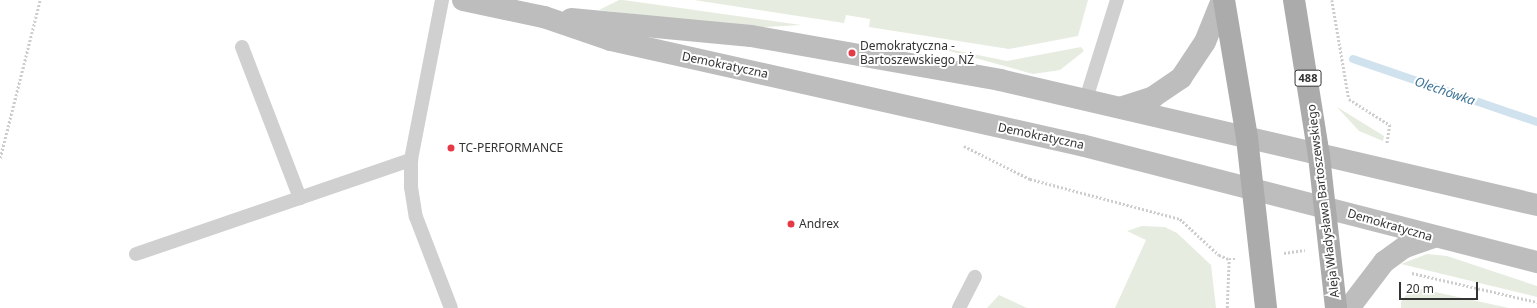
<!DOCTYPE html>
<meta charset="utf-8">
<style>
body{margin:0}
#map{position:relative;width:1537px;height:308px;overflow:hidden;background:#fff;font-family:"Noto Sans",sans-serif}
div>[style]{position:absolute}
.green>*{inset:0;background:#e6ecdf}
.stream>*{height:8px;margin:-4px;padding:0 4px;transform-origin:4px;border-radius:4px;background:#cfe2ee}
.path>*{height:2.5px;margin-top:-1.25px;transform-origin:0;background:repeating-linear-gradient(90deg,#cdcdcd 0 2px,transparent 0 4px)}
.lane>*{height:14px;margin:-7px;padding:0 7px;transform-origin:7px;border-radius:7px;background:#d0d0d0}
.secondary>*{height:22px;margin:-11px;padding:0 11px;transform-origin:11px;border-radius:11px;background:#bdbdbd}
.primary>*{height:22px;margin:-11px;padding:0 11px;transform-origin:11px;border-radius:11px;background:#ababab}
.dots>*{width:11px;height:11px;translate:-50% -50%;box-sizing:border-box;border:2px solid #fff;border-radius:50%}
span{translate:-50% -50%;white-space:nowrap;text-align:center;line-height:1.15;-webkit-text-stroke:4px #fff;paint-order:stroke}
.shield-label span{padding:1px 3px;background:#fff;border:1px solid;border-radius:3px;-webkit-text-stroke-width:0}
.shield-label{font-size:11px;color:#333;font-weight:700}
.poi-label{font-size:12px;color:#333}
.left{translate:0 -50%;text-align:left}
.street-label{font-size:12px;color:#333}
.water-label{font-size:13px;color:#3f7597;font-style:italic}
.scale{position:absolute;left:1399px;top:282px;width:79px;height:18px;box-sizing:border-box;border:2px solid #333;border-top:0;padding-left:5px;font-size:12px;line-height:14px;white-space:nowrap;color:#333;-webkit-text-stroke:3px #fff;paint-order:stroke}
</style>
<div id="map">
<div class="green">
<i style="clip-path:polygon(619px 0,623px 0,801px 25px,751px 28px,599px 10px)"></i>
<i style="clip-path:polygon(694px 0,1088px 0,1078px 36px,1009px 49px,869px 27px,870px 19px,846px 15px,844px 23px)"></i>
<i style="clip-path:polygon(924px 44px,1007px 61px,1081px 47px,1084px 51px,1060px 70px,1033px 74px)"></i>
<i style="clip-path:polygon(1337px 107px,1384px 136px,1383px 141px,1359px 131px)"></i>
<i style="clip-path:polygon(1142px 226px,1165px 227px,1177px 233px,1211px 265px,1216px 308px,1115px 308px,1146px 240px,1127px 231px)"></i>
<i style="clip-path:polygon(1427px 254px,1447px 256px,1537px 286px,1537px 297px,1401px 264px)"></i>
<i style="clip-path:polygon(1412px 287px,1509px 308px,1401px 308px,1401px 302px)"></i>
<i style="clip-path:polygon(999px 295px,1027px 308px,987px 308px)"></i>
</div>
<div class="stream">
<i style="left:1353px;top:59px;width:194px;rotate:18.9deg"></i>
</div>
<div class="path">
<i style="left:1332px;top:0;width:100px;rotate:80.3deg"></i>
<i style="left:1349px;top:99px;width:49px;rotate:32.4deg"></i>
<i style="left:1390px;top:125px;width:20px;rotate:99deg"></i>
<i style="left:964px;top:146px;width:74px;rotate:26.6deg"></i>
<i style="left:1030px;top:179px;width:155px;rotate:14.9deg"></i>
<i style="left:1180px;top:219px;width:53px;rotate:42.7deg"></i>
<i style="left:1219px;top:255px;width:11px;rotate:22deg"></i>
<i style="left:0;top:158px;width:163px;rotate:-75.8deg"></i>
<i style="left:1284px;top:253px;width:21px;rotate:-8deg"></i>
<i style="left:1412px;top:273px;width:128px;rotate:13.1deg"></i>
<i style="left:1227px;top:308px;width:49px;rotate:-87.7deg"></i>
<i style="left:1229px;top:259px;width:7px"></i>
</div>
<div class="lane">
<i style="left:442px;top:0;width:163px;rotate:101deg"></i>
<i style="left:411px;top:160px;width:27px;rotate:90deg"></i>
<i style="left:411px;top:187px;width:30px;rotate:81deg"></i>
<i style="left:416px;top:217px;width:97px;rotate:69deg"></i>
<i style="left:242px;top:47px;width:162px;rotate:69deg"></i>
<i style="left:1086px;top:99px;width:104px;rotate:-72.6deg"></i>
<i style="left:136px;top:254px;width:291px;rotate:-18.9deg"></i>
<i style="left:959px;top:308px;width:35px;rotate:-63deg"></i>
</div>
<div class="secondary">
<i style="left:463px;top:0;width:83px;rotate:11.9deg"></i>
<i style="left:544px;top:17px;width:71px;rotate:18.9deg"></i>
<i style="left:611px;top:40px;width:482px;rotate:12.6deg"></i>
<i style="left:1081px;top:145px;width:471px;rotate:14.4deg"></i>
<i style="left:571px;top:19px;width:181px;rotate:5.4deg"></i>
<i style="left:751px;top:36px;width:253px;rotate:10deg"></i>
<i style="left:1000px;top:80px;width:551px;rotate:13.1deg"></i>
<i style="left:1123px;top:107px;width:32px;rotate:-18deg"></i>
<i style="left:1153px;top:97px;width:34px;rotate:-34deg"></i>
<i style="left:1181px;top:78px;width:43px;rotate:-56.3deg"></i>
<i style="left:1205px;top:42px;width:45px;rotate:-68deg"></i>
<i style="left:1349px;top:308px;width:58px;rotate:-52.7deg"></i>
<i style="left:1384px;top:262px;width:26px;rotate:-36deg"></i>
<i style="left:1405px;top:247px;width:31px;rotate:-19deg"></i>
</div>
<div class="primary">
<i style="left:1224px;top:0;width:140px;rotate:80.5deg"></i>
<i style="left:1247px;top:138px;width:171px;rotate:83.6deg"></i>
<i style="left:1294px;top:0;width:158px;rotate:80.9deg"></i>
<i style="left:1319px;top:156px;width:153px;rotate:83.6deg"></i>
</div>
<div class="dots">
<i style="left:852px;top:53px;background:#e63946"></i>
<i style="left:451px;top:148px;background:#e63946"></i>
<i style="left:791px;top:224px;background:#e63946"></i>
</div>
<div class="shield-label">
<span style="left:1308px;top:78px">488</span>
</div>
<div class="poi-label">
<span class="left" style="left:860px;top:53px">Demokratyczna -<br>Bartoszewskiego NŻ</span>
<span class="left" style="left:459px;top:148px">TC-PERFORMANCE</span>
<span class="left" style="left:799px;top:224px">Andrex</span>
</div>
<div class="street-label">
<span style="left:725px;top:65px;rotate:12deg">Demokratyczna</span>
<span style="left:1041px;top:136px;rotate:12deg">Demokratyczna</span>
<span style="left:1323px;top:201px;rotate:-97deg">Aleja Władysława Bartoszewskiego</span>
<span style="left:1390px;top:225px;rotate:16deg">Demokratyczna</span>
</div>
<div class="water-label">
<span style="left:1445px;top:91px;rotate:19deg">Olechówka</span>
</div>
<div class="scale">20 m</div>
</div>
